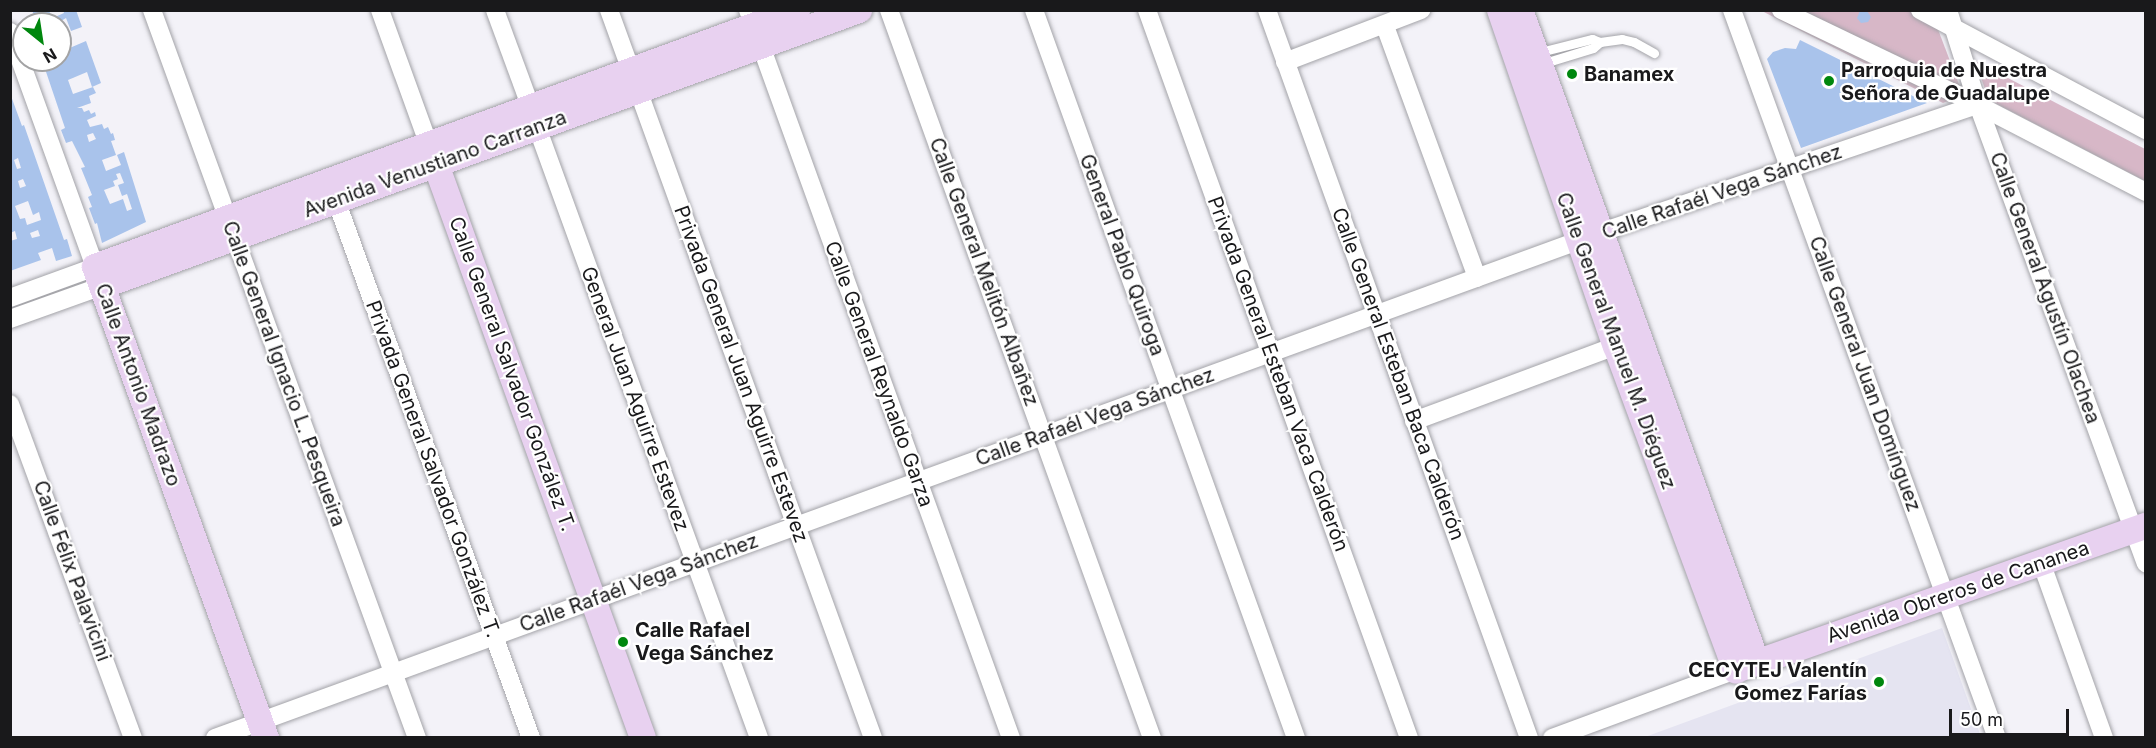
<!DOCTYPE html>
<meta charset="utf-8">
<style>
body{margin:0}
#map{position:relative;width:2156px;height:748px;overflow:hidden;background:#f3f2f8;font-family:Inter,sans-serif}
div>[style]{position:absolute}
.built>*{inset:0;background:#e5e4f1}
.green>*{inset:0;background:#d7b7c7}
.building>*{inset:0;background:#a9c3eb}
.roads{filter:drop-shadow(0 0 2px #a3a3a8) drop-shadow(0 0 2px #a3a3a8)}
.lane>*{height:9px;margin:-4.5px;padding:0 4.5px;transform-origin:4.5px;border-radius:4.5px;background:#fff}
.street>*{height:18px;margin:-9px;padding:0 9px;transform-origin:9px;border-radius:9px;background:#fff}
.secondary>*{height:26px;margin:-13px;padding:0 13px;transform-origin:13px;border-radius:13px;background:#e8d1f0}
.dots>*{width:16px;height:16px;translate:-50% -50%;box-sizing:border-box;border:3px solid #fff;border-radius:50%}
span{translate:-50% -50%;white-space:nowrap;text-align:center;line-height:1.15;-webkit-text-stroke:4.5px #fff;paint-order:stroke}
.poi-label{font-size:20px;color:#19191b;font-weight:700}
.left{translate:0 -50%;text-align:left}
.right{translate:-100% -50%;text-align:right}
.street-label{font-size:20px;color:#19191b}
.frame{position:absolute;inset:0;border:12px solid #19191b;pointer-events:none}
.north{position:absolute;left:12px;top:12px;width:60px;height:60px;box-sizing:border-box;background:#fff;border:2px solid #a3a3a4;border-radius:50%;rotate:150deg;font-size:16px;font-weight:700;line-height:24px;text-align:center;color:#19191b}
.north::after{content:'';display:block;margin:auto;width:21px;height:27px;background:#00870e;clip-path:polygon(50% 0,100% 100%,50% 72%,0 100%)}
.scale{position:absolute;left:1949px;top:709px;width:120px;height:27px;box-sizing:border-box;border:3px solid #19191b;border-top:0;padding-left:8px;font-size:18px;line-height:21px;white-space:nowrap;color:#19191b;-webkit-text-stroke:4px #fff;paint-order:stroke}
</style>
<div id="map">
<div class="built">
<i style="clip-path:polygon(1942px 628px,1981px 737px,1645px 737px)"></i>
</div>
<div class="green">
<i style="clip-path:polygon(1762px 11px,1931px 11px,1963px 95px,1943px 103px)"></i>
<i style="clip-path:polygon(1975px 61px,2145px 149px,2145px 181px,1989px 100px)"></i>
</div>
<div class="building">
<i style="clip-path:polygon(32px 10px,49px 10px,51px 16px,55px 17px,64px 13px,63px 10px,76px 10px,82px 27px,71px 31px,66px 18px,56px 24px,27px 24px,25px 19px,34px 15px)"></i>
<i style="clip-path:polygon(1860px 11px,1867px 11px,1871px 17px,1868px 22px,1861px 23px,1857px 18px)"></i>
<i style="clip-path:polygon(evenodd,60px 38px,65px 50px,86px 41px,101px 83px,92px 87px,87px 72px,68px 80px,73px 94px,93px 87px,96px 93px,89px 96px,91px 103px,77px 108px,82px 108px,84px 112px,89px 110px,91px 114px,95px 112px,96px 116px,87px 120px,90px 127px,102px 124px,104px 129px,108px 127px,111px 134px,113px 133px,115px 140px,111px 141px,116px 155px,102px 160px,106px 171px,121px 165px,117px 155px,124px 152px,146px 222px,102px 243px,97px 223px,95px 224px,89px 208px,92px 207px,88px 197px,92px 195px,81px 168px,85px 167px,72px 141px,66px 143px,61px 130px,65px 128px,42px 60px,60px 60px,60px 38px,93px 133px,96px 139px,89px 142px,87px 135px,93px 133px,60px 38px,120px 173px,124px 183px,118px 185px,122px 196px,127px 194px,132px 209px,127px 211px,123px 199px,110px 204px,104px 190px,115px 186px,113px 181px,118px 179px,116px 174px,120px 173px)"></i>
<i style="clip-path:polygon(1800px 40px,1927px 103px,1801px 148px,1767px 59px,1773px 52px,1785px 48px,1796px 49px)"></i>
<i style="clip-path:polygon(evenodd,11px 96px,22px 126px,24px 125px,64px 240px,67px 239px,72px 256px,56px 261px,52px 248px,38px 253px,41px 260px,10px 271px,10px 241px,17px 239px,15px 231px,10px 233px,11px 96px,18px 158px,21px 168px,17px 169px,14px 160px,18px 158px,11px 96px,23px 179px,26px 186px,20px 188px,18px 181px,23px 179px,11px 96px,28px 201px,33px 215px,39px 212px,41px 220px,27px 225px,25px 218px,20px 219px,15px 206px,28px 201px,11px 96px,38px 230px,40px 236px,32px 238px,30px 233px,38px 230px)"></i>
</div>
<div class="roads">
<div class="lane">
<i style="left:1536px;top:53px;width:58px;rotate:-14deg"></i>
<i style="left:1592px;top:39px;width:9px;rotate:21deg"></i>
<i style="left:1600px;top:42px;width:22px;rotate:-8deg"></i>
<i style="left:1622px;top:39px;width:12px;rotate:14deg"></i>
<i style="left:1634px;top:42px;width:23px;rotate:29deg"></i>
<i style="left:1541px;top:64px;width:54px;rotate:-17.1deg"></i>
<i style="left:1593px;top:48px;width:9px;rotate:-41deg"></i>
</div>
<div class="street">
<i style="left:152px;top:10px;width:775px;rotate:70deg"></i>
<i style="left:380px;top:10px;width:144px;rotate:70.1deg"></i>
<i style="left:495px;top:10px;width:104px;rotate:69.8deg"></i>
<i style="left:609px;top:10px;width:774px;rotate:70.07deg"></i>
<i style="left:748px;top:10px;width:774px;rotate:70.14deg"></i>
<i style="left:889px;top:10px;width:774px;rotate:70.14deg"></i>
<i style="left:1034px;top:10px;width:774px;rotate:70.21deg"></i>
<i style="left:1147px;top:10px;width:774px;rotate:70.21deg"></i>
<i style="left:1267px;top:10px;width:774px;rotate:70.21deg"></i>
<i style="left:1732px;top:10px;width:775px;rotate:70deg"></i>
<i style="left:1781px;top:10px;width:219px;rotate:25.7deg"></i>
<i style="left:1978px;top:105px;width:189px;rotate:27.4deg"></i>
<i style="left:1920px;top:10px;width:256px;rotate:28deg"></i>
<i style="left:1948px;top:10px;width:100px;rotate:72.5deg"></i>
<i style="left:1978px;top:105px;width:488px;rotate:69.9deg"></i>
<i style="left:1385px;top:26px;width:268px;rotate:69.9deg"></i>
<i style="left:10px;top:32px;width:250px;rotate:70.1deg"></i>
<i style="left:95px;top:267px;width:90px;rotate:160deg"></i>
<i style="left:1285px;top:62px;width:146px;rotate:-20.9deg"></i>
<i style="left:537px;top:127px;width:650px;rotate:70.03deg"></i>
<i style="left:336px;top:200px;width:572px;rotate:70.08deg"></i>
<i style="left:10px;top:319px;width:98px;rotate:-19.7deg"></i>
<i style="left:10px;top:404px;width:356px;rotate:69.8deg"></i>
<i style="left:1414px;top:421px;width:215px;rotate:-20.4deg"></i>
<i style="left:2041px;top:562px;width:187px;rotate:70.3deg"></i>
<i style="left:215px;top:738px;width:1476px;rotate:-20.04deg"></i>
<i style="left:1602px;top:232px;width:397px;rotate:-18.7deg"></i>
<i style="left:1552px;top:738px;width:196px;rotate:-20.3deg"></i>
</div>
<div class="secondary">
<i style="left:1500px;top:10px;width:355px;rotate:71deg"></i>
<i style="left:1616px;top:346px;width:346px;rotate:69.7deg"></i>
<i style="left:1736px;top:670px;width:435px;rotate:-19.4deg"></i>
<i style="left:1520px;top:10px;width:695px;rotate:70.05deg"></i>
<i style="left:430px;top:148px;width:627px;rotate:70.15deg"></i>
<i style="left:102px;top:286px;width:806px;rotate:-20.03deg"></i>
<i style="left:266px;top:738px;width:501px;rotate:-109.95deg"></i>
<i style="left:95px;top:267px;width:748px;rotate:-20.11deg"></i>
</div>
</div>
<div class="dots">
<i style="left:1572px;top:74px;background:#00870e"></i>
<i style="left:1829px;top:81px;background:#00870e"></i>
<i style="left:623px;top:642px;background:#00870e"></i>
<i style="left:1879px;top:682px;background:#00870e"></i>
</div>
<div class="poi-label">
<span class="left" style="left:1841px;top:82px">Parroquia de Nuestra<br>Señora de Guadalupe</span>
<span class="left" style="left:1584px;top:74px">Banamex</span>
<span class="left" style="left:635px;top:642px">Calle Rafael<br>Vega Sánchez</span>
<span class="right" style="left:1867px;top:682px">CECYTEJ Valentín<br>Gomez Farías</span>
</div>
<div class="street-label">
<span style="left:435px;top:164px;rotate:-20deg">Avenida Venustiano Carranza</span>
<span style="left:1722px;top:192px;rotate:-19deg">Calle Rafaél Vega Sánchez</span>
<span style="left:1122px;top:255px;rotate:70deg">General Pablo Quiroga</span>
<span style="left:984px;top:272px;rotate:70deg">Calle General Melitón Albañez</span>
<span style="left:2045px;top:288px;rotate:70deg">Calle General Agustín Olachea</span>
<span style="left:1616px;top:341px;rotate:70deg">Calle General Manuel M. Diéguez</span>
<span style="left:284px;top:374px;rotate:70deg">Calle General Ignacio L. Pesqueira</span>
<span style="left:512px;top:374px;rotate:70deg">Calle General Salvador González T.</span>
<span style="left:741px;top:374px;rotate:70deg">Privada General Juan Aguirre Estevez</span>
<span style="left:879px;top:374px;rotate:70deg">Calle General Reynaldo Garza</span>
<span style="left:1278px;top:374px;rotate:70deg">Privada General Esteban Vaca Calderón</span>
<span style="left:1398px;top:374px;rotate:70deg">Calle General Esteban Baca Calderón</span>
<span style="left:1865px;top:374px;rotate:70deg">Calle General Juan Domínguez</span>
<span style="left:138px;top:385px;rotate:70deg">Calle Antonio Madrazo</span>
<span style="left:635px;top:399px;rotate:70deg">General Juan Aguirre Estevez</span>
<span style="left:1095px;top:417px;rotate:-20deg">Calle Rafaél Vega Sánchez</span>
<span style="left:433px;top:469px;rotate:70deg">Privada General Salvador González T.</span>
<span style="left:72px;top:571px;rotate:70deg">Calle Félix Palavicini</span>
<span style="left:639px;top:583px;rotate:-20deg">Calle Rafaél Vega Sánchez</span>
<span style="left:1958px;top:592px;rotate:-19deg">Avenida Obreros de Cananea</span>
</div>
<div class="frame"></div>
<div class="north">N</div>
<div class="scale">50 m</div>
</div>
